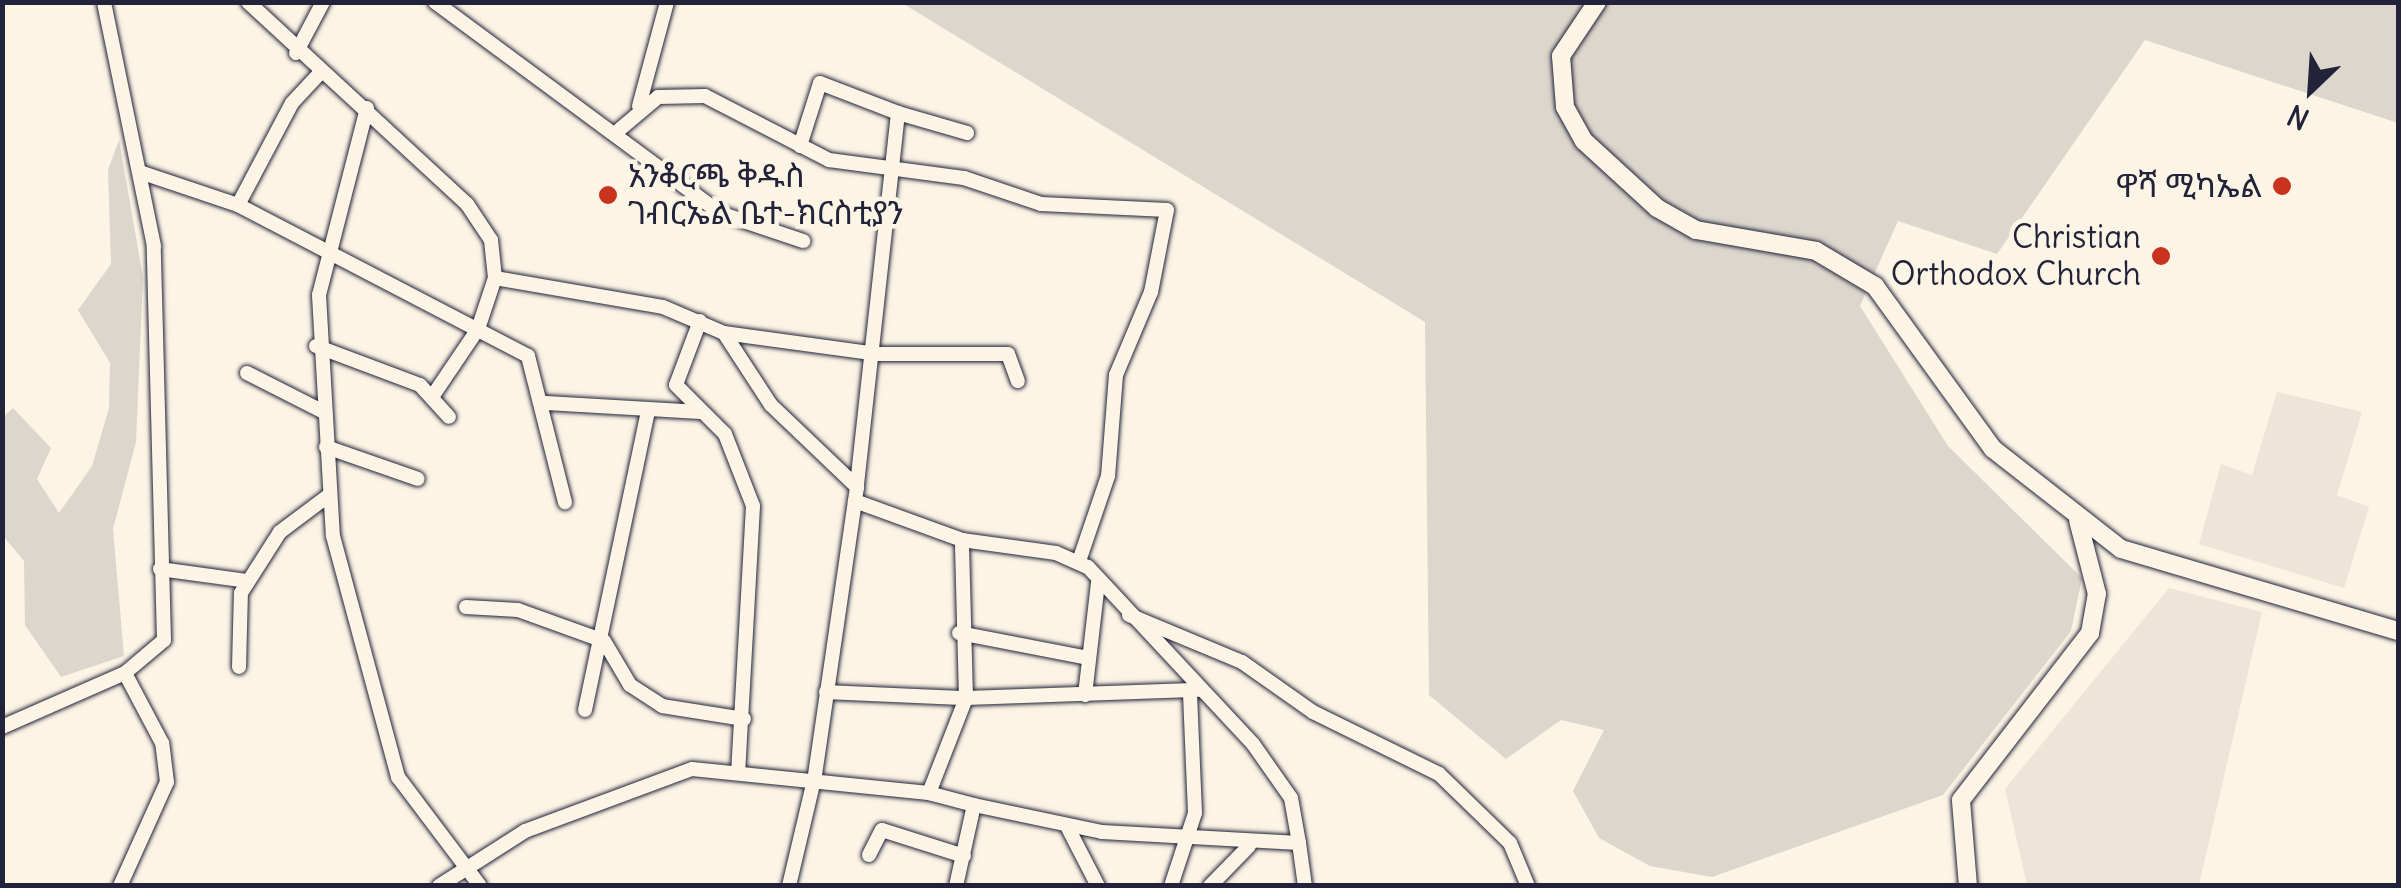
<!DOCTYPE html>
<meta charset="utf-8">
<style>
body{margin:0}
#map{position:relative;width:2401px;height:888px;overflow:hidden;background:#fcf5e5;font-family:Delius,"Noto Sans Ethiopic",sans-serif}
div>[style]{position:absolute}
.built>*{inset:0;background:#ece5d8}
.green>*{inset:0;background:#dcd6cc}
.roads{filter:drop-shadow(0 0 2px #22223b) drop-shadow(0 0 2px #22223b)}
.street>*{height:14px;margin:-7px;padding:0 7px;transform-origin:7px;border-radius:7px;background:#fcf5e5}
.secondary>*{height:18px;margin:-9px;padding:0 9px;transform-origin:9px;border-radius:9px;background:#fcf5e5}
.dots>*{width:28px;height:28px;translate:-50% -50%;box-sizing:border-box;border:5px solid #fcf5e5;border-radius:50%}
span{translate:-50% -50%;white-space:nowrap;text-align:center;line-height:1.15;-webkit-text-stroke:9px #fcf5e5;paint-order:stroke}
.poi-label{font-size:32px;color:#22223b}
.left{translate:0 -50%;text-align:left}
.right{translate:-100% -50%;text-align:right}
.frame{position:absolute;inset:0;border:5px solid #22223b;pointer-events:none}
.north{position:absolute;left:2261px;top:40px;width:100px;height:100px;-webkit-text-stroke:8px #fcf5e5;paint-order:stroke;rotate:205deg;font-size:28px;font-weight:700;line-height:40px;text-align:center;color:#22223b}
.north::after{content:'';display:block;margin:auto;width:35px;height:45px;background:#22223b;clip-path:polygon(50% 0,100% 100%,50% 72%,0 100%)}
</style>
<div id="map">
<div class="built">
<i style="clip-path:polygon(2277px 392px,2362px 412px,2337px 495px,2369px 507px,2344px 588px,2199px 544px,2221px 464px,2252px 475px)"></i>
<i style="clip-path:polygon(2169px 588px,2262px 612px,2199px 885px,2027px 885px,2005px 789px)"></i>
</div>
<div class="green">
<i style="clip-path:polygon(902px 3px,2398px 3px,2398px 123px,2145px 40px,1997px 254px,1898px 221px,1860px 306px,1948px 446px,2082px 578px,2071px 631px,1943px 795px,1712px 877px,1650px 866px,1599px 838px,1573px 791px,1604px 730px,1561px 720px,1506px 759px,1429px 695px,1425px 322px)"></i>
<i style="clip-path:polygon(119px 140px,143px 277px,136px 442px,113px 529px,124px 656px,61px 677px,25px 625px,24px 561px,3px 536px,3px 417px,13px 408px,51px 448px,37px 479px,59px 513px,92px 466px,109px 408px,110px 363px,78px 310px,111px 264px,108px 170px)"></i>
</div>
<div class="roads">
<div class="street">
<i style="left:248px;top:2px;width:298px;rotate:42.7deg"></i>
<i style="left:467px;top:204px;width:43px;rotate:56.3deg"></i>
<i style="left:491px;top:240px;width:38px;rotate:84deg"></i>
<i style="left:495px;top:278px;width:170px;rotate:9.8deg"></i>
<i style="left:663px;top:307px;width:66px;rotate:23.1deg"></i>
<i style="left:724px;top:333px;width:154px;rotate:7.8deg"></i>
<i style="left:877px;top:354px;width:131px"></i>
<i style="left:1008px;top:354px;width:29px;rotate:70deg"></i>
<i style="left:435px;top:2px;width:355px;rotate:36.5deg"></i>
<i style="left:720px;top:213px;width:88px;rotate:18.6deg"></i>
<i style="left:296px;top:53px;width:58px;rotate:-62.1deg"></i>
<i style="left:639px;top:106px;width:108px;rotate:-74.9deg"></i>
<i style="left:367px;top:108px;width:193px;rotate:104.4deg"></i>
<i style="left:319px;top:295px;width:241px;rotate:86.7deg"></i>
<i style="left:333px;top:536px;width:250px;rotate:74.9deg"></i>
<i style="left:398px;top:777px;width:136px;rotate:53deg"></i>
<i style="left:898px;top:113px;width:72px;rotate:16.2deg"></i>
<i style="left:619px;top:130px;width:51px;rotate:-40.2deg"></i>
<i style="left:658px;top:97px;width:47px;rotate:-1.2deg"></i>
<i style="left:705px;top:96px;width:140px;rotate:27.3deg"></i>
<i style="left:829px;top:160px;width:136px;rotate:7.6deg"></i>
<i style="left:964px;top:178px;width:81px;rotate:18.7deg"></i>
<i style="left:1041px;top:204px;width:126px;rotate:2.7deg"></i>
<i style="left:1167px;top:210px;width:84px;rotate:101deg"></i>
<i style="left:1151px;top:292px;width:90px;rotate:112.9deg"></i>
<i style="left:1116px;top:375px;width:101px;rotate:94.5deg"></i>
<i style="left:1108px;top:476px;width:90px;rotate:108.8deg"></i>
<i style="left:800px;top:146px;width:66px;rotate:-72.4deg"></i>
<i style="left:820px;top:83px;width:84px;rotate:21deg"></i>
<i style="left:898px;top:113px;width:376px;rotate:96.3deg"></i>
<i style="left:140px;top:172px;width:103px;rotate:18.6deg"></i>
<i style="left:238px;top:205px;width:327px;rotate:27.5deg"></i>
<i style="left:528px;top:356px;width:151px;rotate:75.8deg"></i>
<i style="left:238px;top:205px;width:115px;rotate:-62.1deg"></i>
<i style="left:292px;top:103px;width:40px;rotate:-47deg"></i>
<i style="left:700px;top:321px;width:68px;rotate:110.6deg"></i>
<i style="left:676px;top:385px;width:69px;rotate:45deg"></i>
<i style="left:725px;top:434px;width:77px;rotate:68.7deg"></i>
<i style="left:753px;top:506px;width:266px;rotate:93.2deg"></i>
<i style="left:724px;top:333px;width:86px;rotate:56.9deg"></i>
<i style="left:771px;top:405px;width:119px;rotate:43.6deg"></i>
<i style="left:857px;top:487px;width:296px;rotate:98.3deg"></i>
<i style="left:814px;top:780px;width:109px;rotate:103.3deg"></i>
<i style="left:316px;top:346px;width:111px;rotate:20.6deg"></i>
<i style="left:420px;top:385px;width:43px;rotate:47.8deg"></i>
<i style="left:247px;top:373px;width:84px;rotate:26.9deg"></i>
<i style="left:434px;top:394px;width:78px;rotate:-55.9deg"></i>
<i style="left:478px;top:329px;width:54px;rotate:-71.6deg"></i>
<i style="left:545px;top:403px;width:157px;rotate:3.3deg"></i>
<i style="left:326px;top:447px;width:97px;rotate:19.2deg"></i>
<i style="left:855px;top:501px;width:114px;rotate:20deg"></i>
<i style="left:160px;top:569px;width:89px;rotate:7.8deg"></i>
<i style="left:466px;top:607px;width:52px;rotate:3.3deg"></i>
<i style="left:518px;top:610px;width:91px;rotate:19.8deg"></i>
<i style="left:604px;top:641px;width:51px;rotate:59.4deg"></i>
<i style="left:630px;top:685px;width:38px;rotate:33deg"></i>
<i style="left:662px;top:706px;width:83px;rotate:9deg"></i>
<i style="left:1129px;top:615px;width:122px;rotate:22.6deg"></i>
<i style="left:1242px;top:662px;width:87px;rotate:35.2deg"></i>
<i style="left:1313px;top:712px;width:140px;rotate:26.2deg"></i>
<i style="left:1439px;top:774px;width:99px;rotate:44.2deg"></i>
<i style="left:1510px;top:843px;width:47px;rotate:67.3deg"></i>
<i style="left:959px;top:633px;width:132px;rotate:10.9deg"></i>
<i style="left:239px;top:667px;width:74px;rotate:-88.5deg"></i>
<i style="left:241px;top:593px;width:72px;rotate:-57.4deg"></i>
<i style="left:280px;top:532px;width:60px;rotate:-36.9deg"></i>
<i style="left:826px;top:692px;width:140px;rotate:2.5deg"></i>
<i style="left:966px;top:698px;width:158px;rotate:-91.5deg"></i>
<i style="left:962px;top:540px;width:95px;rotate:7.9deg"></i>
<i style="left:1056px;top:553px;width:35px;rotate:24deg"></i>
<i style="left:1088px;top:567px;width:242px;rotate:47deg"></i>
<i style="left:1253px;top:744px;width:66px;rotate:54.9deg"></i>
<i style="left:1291px;top:798px;width:46px;rotate:79.9deg"></i>
<i style="left:1085px;top:695px;width:114px;rotate:-83.4deg"></i>
<i style="left:585px;top:710px;width:306px;rotate:-78.1deg"></i>
<i style="left:2px;top:727px;width:134px;rotate:-23.7deg"></i>
<i style="left:125px;top:673px;width:51px;rotate:-40.2deg"></i>
<i style="left:164px;top:640px;width:394px;rotate:-91.5deg"></i>
<i style="left:154px;top:246px;width:249px;rotate:-101.6deg"></i>
<i style="left:974px;top:805px;width:131px;rotate:11.9deg"></i>
<i style="left:1102px;top:832px;width:197px;rotate:3.2deg"></i>
<i style="left:1299px;top:843px;width:43px;rotate:82.1deg"></i>
<i style="left:1068px;top:828px;width:65px;rotate:62.7deg"></i>
<i style="left:869px;top:855px;width:28px;rotate:-63deg"></i>
<i style="left:882px;top:830px;width:86px;rotate:17.6deg"></i>
<i style="left:120px;top:886px;width:114px;rotate:-65.7deg"></i>
<i style="left:167px;top:782px;width:39px;rotate:-97deg"></i>
<i style="left:162px;top:743px;width:79px;rotate:-117.9deg"></i>
<i style="left:439px;top:886px;width:102px;rotate:-32.6deg"></i>
<i style="left:525px;top:831px;width:178px;rotate:-20.4deg"></i>
<i style="left:692px;top:769px;width:238px;rotate:5.8deg"></i>
<i style="left:956px;top:886px;width:83px;rotate:-77.5deg"></i>
<i style="left:974px;top:805px;width:47px;rotate:-165.1deg"></i>
<i style="left:929px;top:793px;width:102px;rotate:-68.7deg"></i>
<i style="left:966px;top:698px;width:234px;rotate:-2deg"></i>
<i style="left:1171px;top:886px;width:77px;rotate:-71.8deg"></i>
<i style="left:1195px;top:813px;width:121px;rotate:-92.4deg"></i>
<i style="left:1210px;top:886px;width:56px;rotate:-45.7deg"></i>
</div>
<div class="secondary">
<i style="left:1597px;top:2px;width:65px;rotate:123.7deg"></i>
<i style="left:1561px;top:56px;width:51px;rotate:85.5deg"></i>
<i style="left:1565px;top:107px;width:39px;rotate:61deg"></i>
<i style="left:1584px;top:141px;width:99px;rotate:42.5deg"></i>
<i style="left:1657px;top:208px;width:45px;rotate:29.4deg"></i>
<i style="left:1696px;top:230px;width:122px;rotate:9.9deg"></i>
<i style="left:1816px;top:251px;width:69px;rotate:30.7deg"></i>
<i style="left:1875px;top:286px;width:201px;rotate:54.1deg"></i>
<i style="left:1993px;top:449px;width:162px;rotate:38deg"></i>
<i style="left:2121px;top:549px;width:289px;rotate:16.5deg"></i>
<i style="left:1968px;top:886px;width:86px;rotate:-94.7deg"></i>
<i style="left:1961px;top:800px;width:211px;rotate:-52.3deg"></i>
<i style="left:2090px;top:633px;width:40px;rotate:-80deg"></i>
<i style="left:2097px;top:594px;width:76px;rotate:-104.4deg"></i>
</div>
</div>
<div class="dots">
<i style="left:2282px;top:186px;background:#c8321e"></i>
<i style="left:608px;top:195px;background:#c8321e"></i>
<i style="left:2161px;top:256px;background:#c8321e"></i>
</div>
<div class="poi-label">
<span class="left" style="left:628px;top:195px">አንቆርጫ ቅዱስ<br>ገብርኤል ቤተ-ክርስቲያን</span>
<span class="right" style="left:2262px;top:186px">ዋሻ ሚካኤል</span>
<span class="right" style="left:2141px;top:256px">Christian<br>Orthodox Church</span>
</div>
<div class="frame"></div>
<div class="north">N</div>
</div>
